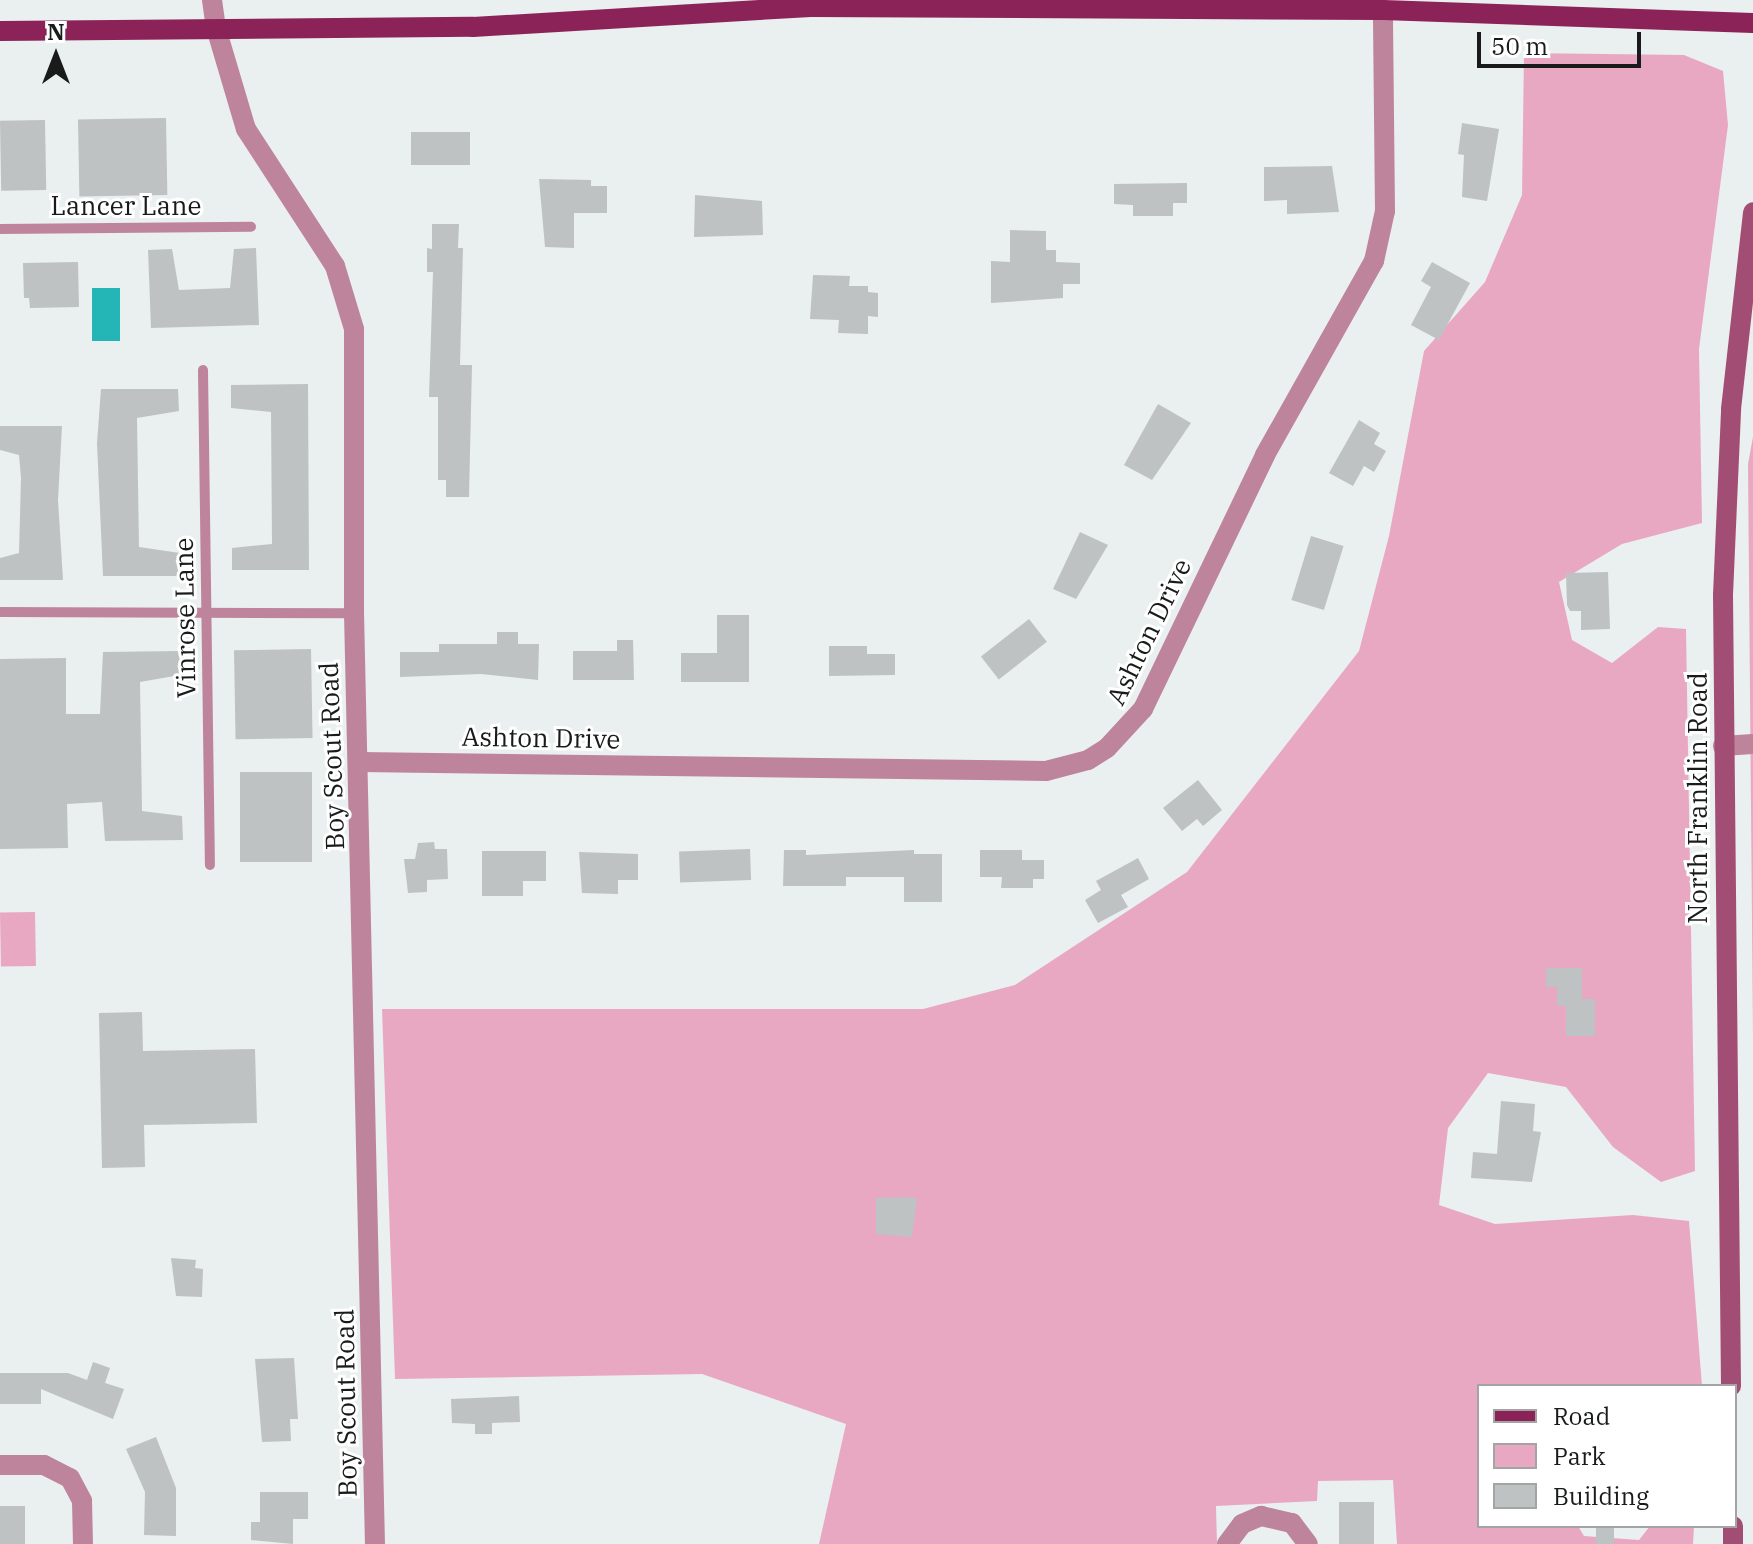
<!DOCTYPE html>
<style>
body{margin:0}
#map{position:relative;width:1753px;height:1544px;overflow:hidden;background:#eaefef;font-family:"IBM Plex Serif",serif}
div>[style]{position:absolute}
.green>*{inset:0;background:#e9a8c2;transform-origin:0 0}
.water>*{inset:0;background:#24b6b7;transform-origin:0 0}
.building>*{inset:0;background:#bec2c2;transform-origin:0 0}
.service>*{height:10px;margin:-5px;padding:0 5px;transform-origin:5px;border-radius:5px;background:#be849b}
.minor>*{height:20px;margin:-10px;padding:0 10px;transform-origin:10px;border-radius:10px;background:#be849b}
.tertiary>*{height:20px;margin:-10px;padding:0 10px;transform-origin:10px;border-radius:10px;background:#be849b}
.secondary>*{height:20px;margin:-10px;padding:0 10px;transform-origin:10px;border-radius:10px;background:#a24e74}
.primary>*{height:20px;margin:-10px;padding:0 10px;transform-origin:10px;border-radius:10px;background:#8b2258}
span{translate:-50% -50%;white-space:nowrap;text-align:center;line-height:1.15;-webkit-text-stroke:6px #fff;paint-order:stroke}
.street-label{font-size:26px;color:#191b1b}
.legend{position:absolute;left:1477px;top:1384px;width:260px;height:144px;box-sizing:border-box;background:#fff;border:2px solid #a3a4a4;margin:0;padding:10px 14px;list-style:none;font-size:24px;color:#191b1b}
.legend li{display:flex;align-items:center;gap:16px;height:40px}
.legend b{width:40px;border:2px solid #a3a4a4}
.north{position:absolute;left:16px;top:16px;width:80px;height:80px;-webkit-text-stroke:6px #fff;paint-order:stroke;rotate:0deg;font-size:22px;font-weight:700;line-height:32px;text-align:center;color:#191b1b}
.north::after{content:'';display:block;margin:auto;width:28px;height:36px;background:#191b1b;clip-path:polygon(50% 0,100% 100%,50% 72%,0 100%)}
.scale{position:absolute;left:1477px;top:32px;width:164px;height:36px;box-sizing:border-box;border:4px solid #191b1b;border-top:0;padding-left:10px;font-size:24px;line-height:28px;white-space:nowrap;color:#191b1b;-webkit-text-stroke:6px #fff;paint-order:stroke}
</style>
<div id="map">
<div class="green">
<i style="clip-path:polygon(1524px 53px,1684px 55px,1723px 71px,1728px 125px,1699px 349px,1702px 523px,1622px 544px,1559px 582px,1572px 640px,1612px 663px,1658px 627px,1686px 629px,1695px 1171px,1661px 1182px,1613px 1147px,1566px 1087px,1488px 1073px,1448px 1128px,1439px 1205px,1495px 1224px,1633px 1215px,1689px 1221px,1702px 1386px,1479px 1386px,1479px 1526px,1578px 1526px,1584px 1536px,1639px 1540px,1650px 1526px,1694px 1526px,1693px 1544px,1397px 1544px,1393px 1480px,1318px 1481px,1317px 1501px,1216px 1506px,1217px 1544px,819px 1544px,846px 1424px,702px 1374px,395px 1379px,382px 1009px,923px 1009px,1015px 985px,1187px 872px,1359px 651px,1389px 536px,1424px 351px,1485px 282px,1522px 195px)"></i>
<i style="clip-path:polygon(1753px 437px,1753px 1035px,1748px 464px)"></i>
<i style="left:35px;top:912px;width:54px;height:35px;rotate:89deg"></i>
</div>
<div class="water">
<i style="left:92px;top:288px;width:28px;height:53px"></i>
</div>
<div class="building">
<i style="left:166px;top:118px;width:77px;height:88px;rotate:89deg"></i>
<i style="left:45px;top:120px;width:70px;height:45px;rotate:89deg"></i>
<i style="clip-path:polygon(1462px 123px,1499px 129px,1487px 201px,1462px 197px,1464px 155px,1458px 154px)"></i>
<i style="left:411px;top:132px;width:59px;height:33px"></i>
<i style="clip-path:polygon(1332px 166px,1339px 212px,1287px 214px,1287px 200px,1264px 201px,1264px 167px)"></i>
<i style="clip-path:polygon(539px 179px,591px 180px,591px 186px,607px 186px,607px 213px,574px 213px,574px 248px,545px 247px)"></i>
<i style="clip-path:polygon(1187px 183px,1187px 203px,1173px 203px,1173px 216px,1133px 216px,1133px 205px,1114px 204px,1114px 184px)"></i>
<i style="clip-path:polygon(695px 195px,762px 201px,763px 235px,694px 237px)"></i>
<i style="clip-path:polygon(432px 224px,459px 224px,458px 248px,463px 248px,460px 365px,472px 365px,469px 497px,446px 497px,446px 480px,438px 480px,438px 397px,429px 397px,433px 272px,427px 272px,427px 248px,432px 249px)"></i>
<i style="clip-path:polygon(1010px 230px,1046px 231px,1046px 250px,1056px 250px,1056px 262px,1080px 263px,1080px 284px,1063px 284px,1063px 298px,991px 303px,991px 261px,1010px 262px)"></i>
<i style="clip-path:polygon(256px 248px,259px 325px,151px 328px,148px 250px,172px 249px,179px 290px,230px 288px,234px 249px)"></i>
<i style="clip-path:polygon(78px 262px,79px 307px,30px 308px,29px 298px,24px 298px,23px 263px)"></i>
<i style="clip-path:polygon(1432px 262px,1470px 283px,1439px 340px,1411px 325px,1431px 287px,1421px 281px)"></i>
<i style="clip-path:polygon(813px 275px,850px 276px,849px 286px,868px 286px,868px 292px,878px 293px,878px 317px,868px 316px,868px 334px,838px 333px,839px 320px,810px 319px)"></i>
<i style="clip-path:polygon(308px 384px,309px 570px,232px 570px,232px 548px,272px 544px,271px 412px,231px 408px,231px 385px)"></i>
<i style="clip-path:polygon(101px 389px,178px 389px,179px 411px,137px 418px,139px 547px,180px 553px,180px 576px,103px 576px,97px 443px)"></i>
<i style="clip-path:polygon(1158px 404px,1191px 423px,1152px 480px,1124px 465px)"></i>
<i style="clip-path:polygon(1359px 420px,1380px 433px,1374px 444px,1386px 451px,1374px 472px,1364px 466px,1353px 486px,1329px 473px)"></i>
<i style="clip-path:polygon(0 426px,62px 426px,58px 500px,63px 580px,0 580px,0 558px,19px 553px,21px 478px,19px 455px,0 450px)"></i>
<i style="clip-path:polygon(1080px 532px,1108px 545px,1076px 599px,1053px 589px)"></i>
<i style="left:1311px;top:536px;width:34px;height:67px;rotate:17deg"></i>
<i style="clip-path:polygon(1608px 572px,1610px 629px,1581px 630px,1581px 611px,1570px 611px,1567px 605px,1566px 573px)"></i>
<i style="clip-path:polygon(717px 615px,749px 615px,749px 682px,681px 682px,681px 653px,717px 653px)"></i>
<i style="left:1029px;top:619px;width:29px;height:61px;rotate:52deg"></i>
<i style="clip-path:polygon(497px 632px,518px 632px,518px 644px,539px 644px,538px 680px,481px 674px,400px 677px,400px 652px,439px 652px,439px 644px,497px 644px)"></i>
<i style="clip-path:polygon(617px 640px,633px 640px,634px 680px,573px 680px,573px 651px,617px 651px)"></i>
<i style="clip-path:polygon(829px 646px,867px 646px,867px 654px,895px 654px,895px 675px,829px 676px)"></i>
<i style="left:311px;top:649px;width:89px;height:77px;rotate:89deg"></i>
<i style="clip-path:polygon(180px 651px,180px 675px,140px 682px,142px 811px,182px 816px,183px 840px,105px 841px,102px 802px,67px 804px,68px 848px,0 849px,0 659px,66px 658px,66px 714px,100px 714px,103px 652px)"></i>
<i style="left:240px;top:772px;width:72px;height:90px"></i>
<i style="clip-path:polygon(1198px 780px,1222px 810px,1203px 826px,1197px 819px,1182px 831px,1163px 808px)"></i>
<i style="clip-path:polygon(434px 842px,435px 849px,447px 849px,448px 879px,427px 880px,427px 892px,408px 893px,404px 859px,415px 859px,418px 843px)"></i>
<i style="left:750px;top:849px;width:31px;height:71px;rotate:88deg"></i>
<i style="clip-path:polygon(784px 850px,806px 850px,806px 855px,914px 850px,914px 854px,942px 854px,942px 902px,904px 902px,904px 877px,846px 877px,846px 886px,783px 886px)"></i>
<i style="clip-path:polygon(980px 850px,1022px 850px,1022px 860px,1044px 860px,1044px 879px,1033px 879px,1033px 888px,1001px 888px,1002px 877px,980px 877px)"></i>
<i style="clip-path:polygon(482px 851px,546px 851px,546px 881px,523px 881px,523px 896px,482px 896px)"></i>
<i style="clip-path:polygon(579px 852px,638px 854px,638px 880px,618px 880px,618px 894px,582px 893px)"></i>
<i style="clip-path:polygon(1138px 858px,1149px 879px,1121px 895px,1128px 907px,1098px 923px,1085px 900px,1101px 890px,1096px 881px)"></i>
<i style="clip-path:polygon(1546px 968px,1582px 968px,1582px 999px,1595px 999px,1595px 1036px,1566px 1036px,1566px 1006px,1557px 1006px,1557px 987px,1546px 987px)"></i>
<i style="clip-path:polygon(142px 1012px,143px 1051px,255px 1049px,257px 1123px,144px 1125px,145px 1167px,102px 1168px,99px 1013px)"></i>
<i style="clip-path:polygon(1501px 1101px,1535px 1104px,1533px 1131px,1541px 1132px,1532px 1182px,1471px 1178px,1473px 1152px,1497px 1154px)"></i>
<i style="clip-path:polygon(903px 1197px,917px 1198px,912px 1237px,876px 1234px,876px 1198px)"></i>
<i style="clip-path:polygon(171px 1258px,196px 1260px,195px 1268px,203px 1269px,202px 1297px,176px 1296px)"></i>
<i style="clip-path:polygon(294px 1358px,298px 1419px,290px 1419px,291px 1441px,262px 1442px,255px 1359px)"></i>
<i style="clip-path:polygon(93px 1362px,110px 1368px,105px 1383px,124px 1389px,113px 1419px,41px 1389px,41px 1404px,0 1404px,0 1373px,68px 1373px,87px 1380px)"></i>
<i style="clip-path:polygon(519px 1396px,520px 1422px,492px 1423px,492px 1434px,475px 1434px,475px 1424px,452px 1423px,451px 1399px)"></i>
<i style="clip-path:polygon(156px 1437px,176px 1488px,176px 1536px,144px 1535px,145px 1492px,126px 1449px)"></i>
<i style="clip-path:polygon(260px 1492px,308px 1492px,308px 1519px,293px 1519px,293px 1544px,251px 1540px,251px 1522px,260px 1522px)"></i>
<i style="left:1339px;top:1502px;width:35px;height:42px"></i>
<i style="left:0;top:1506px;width:25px;height:38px"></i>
<i style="left:1596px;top:1526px;width:18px;height:18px"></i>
</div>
<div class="service">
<i style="left:0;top:229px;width:251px;rotate:-0.5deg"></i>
<i style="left:203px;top:370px;width:495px;rotate:89.2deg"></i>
<i style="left:0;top:612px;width:354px;rotate:0.2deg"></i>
</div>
<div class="minor">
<i style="left:216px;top:28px;width:105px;rotate:73.5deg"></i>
<i style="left:246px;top:129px;width:163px;rotate:57deg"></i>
<i style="left:335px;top:266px;width:66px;rotate:73.2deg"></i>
<i style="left:354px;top:329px;width:284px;rotate:90deg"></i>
<i style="left:354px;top:613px;width:931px;rotate:88.71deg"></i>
<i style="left:1723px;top:746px;width:30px;rotate:-4deg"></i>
<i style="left:360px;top:762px;width:686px;rotate:0.75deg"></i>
<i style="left:1046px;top:771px;width:43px;rotate:-14.7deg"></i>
<i style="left:1088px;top:760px;width:22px;rotate:-32deg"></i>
<i style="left:1107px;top:748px;width:53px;rotate:-47.3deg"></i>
<i style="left:1143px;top:709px;width:282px;rotate:-64.3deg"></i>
<i style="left:1265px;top:455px;width:223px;rotate:-60.7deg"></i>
<i style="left:1374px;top:261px;width:51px;rotate:-77.6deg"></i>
<i style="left:1385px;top:211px;width:201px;rotate:-90.6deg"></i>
<i style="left:0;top:1465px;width:44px"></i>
<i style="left:44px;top:1465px;width:29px;rotate:27deg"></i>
<i style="left:70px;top:1478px;width:26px;rotate:62deg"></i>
<i style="left:82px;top:1501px;width:43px;rotate:88.7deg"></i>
<i style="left:1227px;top:1544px;width:25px;rotate:-53deg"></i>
<i style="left:1242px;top:1524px;width:21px;rotate:-23deg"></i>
<i style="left:1261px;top:1516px;width:32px;rotate:13deg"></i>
<i style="left:1292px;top:1523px;width:26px;rotate:53deg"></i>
</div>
<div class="tertiary">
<i style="left:212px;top:0;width:28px;rotate:82deg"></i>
</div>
<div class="secondary">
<i style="left:1731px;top:1386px;width:791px;rotate:-90.58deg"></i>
<i style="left:1723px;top:595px;width:186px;rotate:-87.5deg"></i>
<i style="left:1731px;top:409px;width:198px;rotate:-83.6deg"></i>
<i style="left:1733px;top:1526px;width:18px;rotate:90deg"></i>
</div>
<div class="primary">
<i style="left:0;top:31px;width:473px;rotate:-0.5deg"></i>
<i style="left:473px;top:27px;width:338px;rotate:-3.4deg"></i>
<i style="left:810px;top:7px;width:573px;rotate:0.3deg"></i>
<i style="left:1383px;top:10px;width:370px;rotate:2deg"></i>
</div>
<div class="street-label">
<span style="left:126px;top:206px">Lancer Lane</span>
<span style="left:185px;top:618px;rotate:-91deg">Vinrose Lane</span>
<span style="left:1149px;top:632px;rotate:-64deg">Ashton Drive</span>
<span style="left:541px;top:738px;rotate:1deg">Ashton Drive</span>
<span style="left:332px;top:756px;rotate:-92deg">Boy Scout Road</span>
<span style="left:1698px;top:798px;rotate:-90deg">North Franklin Road</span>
<span style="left:346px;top:1403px;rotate:-91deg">Boy Scout Road</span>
</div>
<ul class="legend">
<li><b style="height:10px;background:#8b2258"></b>Road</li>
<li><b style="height:22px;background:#e9a8c2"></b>Park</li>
<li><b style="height:22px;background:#bec2c2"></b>Building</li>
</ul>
<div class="north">N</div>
<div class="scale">50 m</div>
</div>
